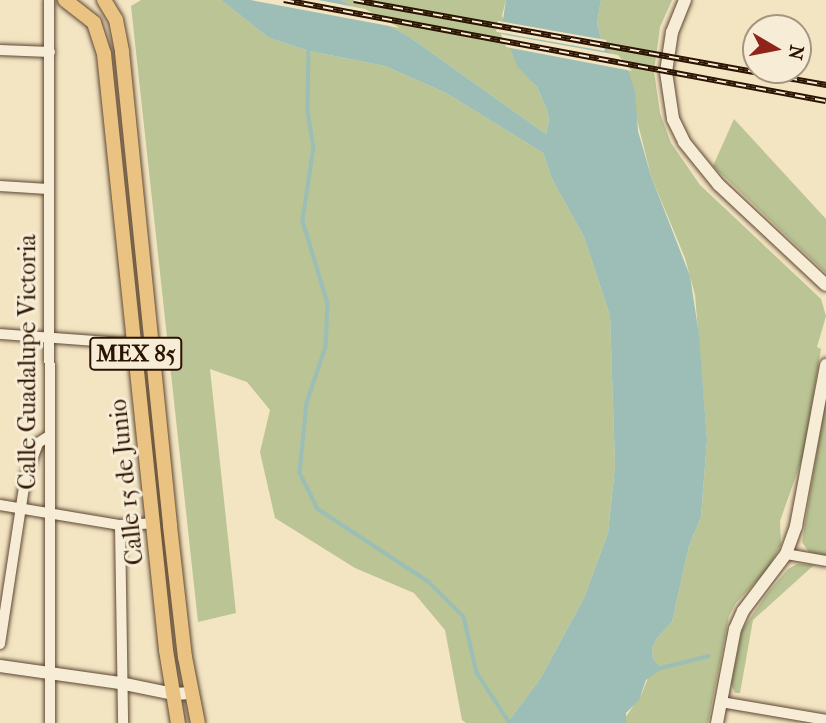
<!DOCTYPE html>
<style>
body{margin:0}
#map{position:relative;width:826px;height:723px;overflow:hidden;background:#f3e4c2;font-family:"IM FELL French Canon",serif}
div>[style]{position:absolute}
.green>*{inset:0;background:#bac494}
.water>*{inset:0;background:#9cbeb7}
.pier>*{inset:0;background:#f3e4c2;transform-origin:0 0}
.stream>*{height:3.5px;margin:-1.75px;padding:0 1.75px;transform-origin:1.75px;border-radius:1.75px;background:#9cbeb7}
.roads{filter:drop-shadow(0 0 2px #5d4732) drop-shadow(0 0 2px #5d4732)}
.street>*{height:10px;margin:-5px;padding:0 5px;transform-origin:5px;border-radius:5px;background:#f7edd7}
.secondary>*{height:12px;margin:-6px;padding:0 6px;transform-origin:6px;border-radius:6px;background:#f7edd7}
.primary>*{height:14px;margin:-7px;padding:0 7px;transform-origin:7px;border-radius:7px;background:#eac281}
.rail>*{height:6px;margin-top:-3px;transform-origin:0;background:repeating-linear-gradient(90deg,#f7edd7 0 10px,#2b1302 0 20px);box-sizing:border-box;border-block:2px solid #2b1302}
span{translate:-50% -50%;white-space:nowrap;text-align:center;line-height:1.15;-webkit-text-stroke:6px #f7edd7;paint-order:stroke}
.shield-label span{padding:2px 5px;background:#f7edd7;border:2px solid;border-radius:5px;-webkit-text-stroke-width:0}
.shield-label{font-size:23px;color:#2b1302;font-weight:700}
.street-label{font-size:24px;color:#2b1302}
.north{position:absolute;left:742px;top:14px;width:70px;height:70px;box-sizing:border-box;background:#f7edd7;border:2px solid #a59682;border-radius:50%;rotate:100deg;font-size:19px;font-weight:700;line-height:28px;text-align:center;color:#2b1302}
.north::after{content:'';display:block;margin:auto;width:24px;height:32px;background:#8f2418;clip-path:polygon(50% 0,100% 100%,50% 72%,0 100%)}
</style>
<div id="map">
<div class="green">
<i style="clip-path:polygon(141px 0,221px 0,269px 38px,309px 51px,385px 66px,446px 93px,543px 153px,553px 181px,584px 237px,610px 316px,615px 466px,608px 533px,584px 598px,540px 679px,507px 723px,466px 723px,462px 720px,445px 630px,414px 593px,355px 568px,275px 518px,260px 452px,270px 410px,247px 382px,210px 369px,236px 613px,198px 622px,131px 6px)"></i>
<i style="clip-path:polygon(341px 0,506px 0,502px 16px,528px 77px,537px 87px,547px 110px,549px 120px,546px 134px,408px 36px)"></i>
<i style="clip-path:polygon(601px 0,672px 0,660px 27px,654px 71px,660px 113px,671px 143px,700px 185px,821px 299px,826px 316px,817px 347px,821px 349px,803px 456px,780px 521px,781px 545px,767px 570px,736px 603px,729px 616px,708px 723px,626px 723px,625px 718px,642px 693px,648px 678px,661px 669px,653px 659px,652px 648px,657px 638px,672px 622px,689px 546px,701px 517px,707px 440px,695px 295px,685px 258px,651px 176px,636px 116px,601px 39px,597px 23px)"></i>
<i style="clip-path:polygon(734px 119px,826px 219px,826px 273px,713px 166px)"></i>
<i style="clip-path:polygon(826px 398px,826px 556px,809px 552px,802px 542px)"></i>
<i style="clip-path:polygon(797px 564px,814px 565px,753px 620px,740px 693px,735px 693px,731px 684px,742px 630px,767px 594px,788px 569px)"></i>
</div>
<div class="water">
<i style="clip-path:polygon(221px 0,341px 0,408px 36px,546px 134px,549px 120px,547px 110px,537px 87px,517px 66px,502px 26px,506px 0,601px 0,597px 23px,601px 39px,611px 55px,628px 70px,635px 92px,638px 131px,651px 176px,690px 276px,699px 335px,707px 440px,701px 517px,689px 546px,672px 622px,657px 638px,652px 648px,653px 659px,662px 669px,646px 680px,639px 700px,626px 713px,626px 723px,507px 723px,540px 679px,584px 598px,608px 533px,615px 466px,610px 316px,584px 237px,553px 181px,543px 153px,446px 93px,385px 66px,309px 51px,269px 38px)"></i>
</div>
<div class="pier">
<i style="clip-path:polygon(250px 0,318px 0,365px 9px,400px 28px)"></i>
<i style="left:498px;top:21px;width:110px;height:11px;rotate:10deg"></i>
<i style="clip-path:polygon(501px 34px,618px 55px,632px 71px,506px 47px)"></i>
</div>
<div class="stream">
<i style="left:309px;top:51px;width:60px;rotate:91deg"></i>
<i style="left:308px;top:111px;width:36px;rotate:81deg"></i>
<i style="left:314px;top:147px;width:75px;rotate:98.5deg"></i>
<i style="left:303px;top:221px;width:87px;rotate:73.2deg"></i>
<i style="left:328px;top:304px;width:43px;rotate:92.7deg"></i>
<i style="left:326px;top:347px;width:59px;rotate:108.7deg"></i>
<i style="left:307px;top:403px;width:70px;rotate:95.7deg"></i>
<i style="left:300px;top:473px;width:40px;rotate:63.4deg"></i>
<i style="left:318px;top:509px;width:133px;rotate:33.3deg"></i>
<i style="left:429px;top:582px;width:49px;rotate:45deg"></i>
<i style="left:464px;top:617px;width:57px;rotate:76.9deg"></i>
<i style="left:477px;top:673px;width:60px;rotate:56.6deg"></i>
<i style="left:661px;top:668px;width:49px;rotate:-14deg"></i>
</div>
<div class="roads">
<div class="street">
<i style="left:49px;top:0;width:723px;rotate:89.92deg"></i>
<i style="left:0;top:50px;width:50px;rotate:2.3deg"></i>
<i style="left:0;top:186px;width:48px;rotate:3.6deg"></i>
<i style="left:0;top:334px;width:135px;rotate:4.2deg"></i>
<i style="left:0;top:505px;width:122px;rotate:9.5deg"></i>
<i style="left:120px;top:525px;width:34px;rotate:-3deg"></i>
<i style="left:120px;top:525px;width:198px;rotate:89.1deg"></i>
<i style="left:786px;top:554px;width:41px;rotate:9.9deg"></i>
<i style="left:0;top:644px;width:171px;rotate:-81.3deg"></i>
<i style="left:26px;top:475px;width:34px;rotate:-69deg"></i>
<i style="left:38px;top:443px;width:13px;rotate:-32deg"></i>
<i style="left:721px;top:702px;width:107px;rotate:9.7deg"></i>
</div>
<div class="secondary">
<i style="left:685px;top:0;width:35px;rotate:112deg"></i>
<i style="left:672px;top:32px;width:40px;rotate:98.5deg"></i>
<i style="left:666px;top:72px;width:48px;rotate:81.5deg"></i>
<i style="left:673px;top:119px;width:25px;rotate:64deg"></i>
<i style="left:684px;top:142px;width:55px;rotate:50.9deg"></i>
<i style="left:719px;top:185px;width:146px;rotate:43.1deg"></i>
<i style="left:0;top:666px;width:121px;rotate:8.1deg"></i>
<i style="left:120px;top:683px;width:54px;rotate:11.7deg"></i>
<i style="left:173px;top:694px;width:19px;rotate:-3deg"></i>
<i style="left:717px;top:723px;width:96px;rotate:-79.2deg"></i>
<i style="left:735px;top:629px;width:20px;rotate:-66deg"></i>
<i style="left:743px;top:611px;width:71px;rotate:-53deg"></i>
<i style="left:786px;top:554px;width:30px;rotate:-70deg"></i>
<i style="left:796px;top:526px;width:164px;rotate:-79.4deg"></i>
</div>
<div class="primary">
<i style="left:65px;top:0;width:37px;rotate:38deg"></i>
<i style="left:94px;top:23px;width:33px;rotate:72deg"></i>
<i style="left:104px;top:54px;width:599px;rotate:84.06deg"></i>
<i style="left:166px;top:650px;width:74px;rotate:80.7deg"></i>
<i style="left:104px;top:0;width:23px;rotate:59deg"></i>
<i style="left:116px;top:20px;width:33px;rotate:79deg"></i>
<i style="left:122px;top:52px;width:476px;rotate:84.2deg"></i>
<i style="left:170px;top:526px;width:132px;rotate:83.5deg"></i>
<i style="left:185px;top:657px;width:67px;rotate:78.9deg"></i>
</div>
</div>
<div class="rail">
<i style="left:284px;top:0;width:551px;rotate:10.56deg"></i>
<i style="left:354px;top:0;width:480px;rotate:10.2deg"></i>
</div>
<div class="shield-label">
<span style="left:136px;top:354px">MEX 85</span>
</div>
<div class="street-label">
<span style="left:28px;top:362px;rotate:-90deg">Calle Guadalupe Victoria</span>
<span style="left:127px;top:482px;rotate:-96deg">Calle 15 de Junio</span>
</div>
<div class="north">N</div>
</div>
